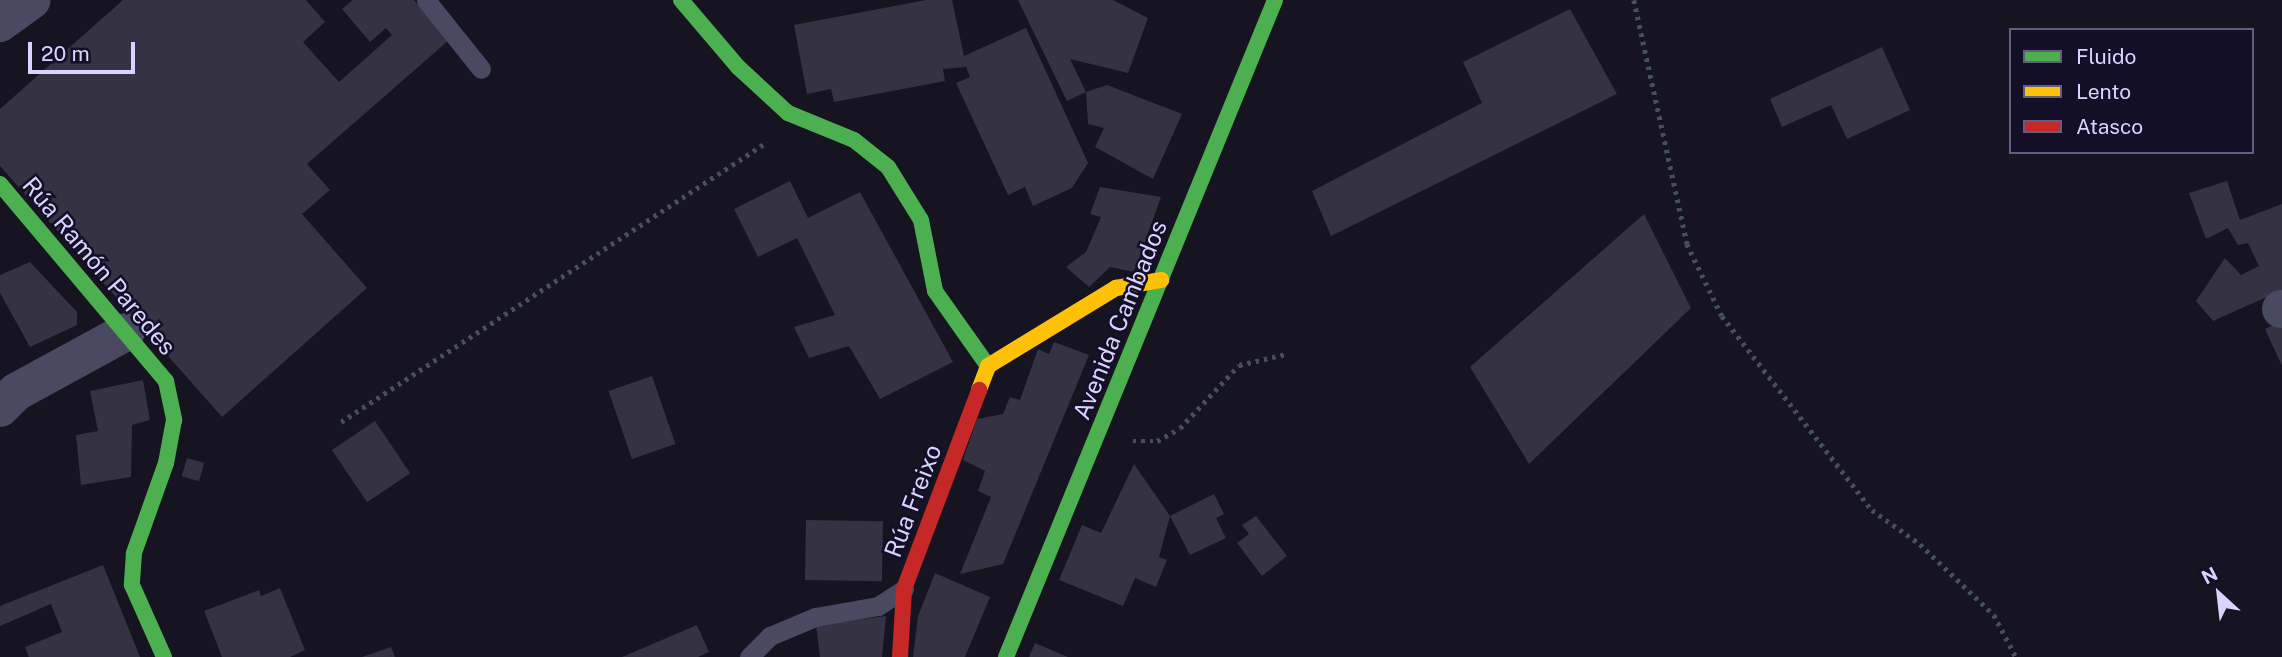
<!DOCTYPE html>
<meta charset="utf-8">
<style>
body{margin:0}
#map{position:relative;width:2282px;height:657px;overflow:hidden;background:#161421;font-family:"Public Sans",sans-serif}
div>[style]{position:absolute}
[style*='--x']{left:calc(var(--x)*1px);top:calc(var(--y)*1px);width:calc(var(--w)*1px);rotate:calc(var(--a)*1deg)}
.building>*{inset:0;background:#343243;transform-origin:0 0}
.path>*{height:4.5px;margin-top:-2.25px;transform-origin:0;background:repeating-linear-gradient(90deg,#44505f 0 3.5px,transparent 0 8.5px)}
.lane>*{height:19px;margin:-9.5px;padding:0 9.5px;transform-origin:9.5px;border-radius:9.5px;background:#4a4962}
.street>*{height:38px;margin:-19px;padding:0 19px;transform-origin:19px;border-radius:19px;background:#4a4962}
.fast>*{height:16px;margin:-8px;padding:0 8px;transform-origin:8px;border-radius:8px;background:#4caf50}
.slow>*{height:16px;margin:-8px;padding:0 8px;transform-origin:8px;border-radius:8px;background:#ffc107}
.jam>*{height:16px;margin:-8px;padding:0 8px;transform-origin:8px;border-radius:8px;background:#c62828}
span{translate:-50% -50%;white-space:nowrap;text-align:center;line-height:1.15;-webkit-text-stroke:5px #130f26;paint-order:stroke}
.street-label{font-size:24px;color:#d9d4ff}
.legend{position:absolute;left:2009px;top:28px;width:245px;height:126px;box-sizing:border-box;background:#130f26;border:2px solid #625e7d;margin:0;padding:9px 12px;list-style:none;font-size:21px;color:#d9d4ff}
.legend li{display:flex;align-items:center;gap:14px;height:35px}
.legend b{width:35px;border:2px solid #625e7d}
.north{position:absolute;left:2184px;top:559px;width:70px;height:70px;-webkit-text-stroke:5px #130f26;paint-order:stroke;rotate:333deg;font-size:19px;font-weight:700;line-height:28px;text-align:center;color:#d9d4ff}
.north::after{content:'';display:block;margin:auto;width:24px;height:32px;background:#d9d4ff;clip-path:polygon(50% 0,100% 100%,50% 72%,0 100%)}
.scale{position:absolute;left:28px;top:42px;width:107px;height:32px;box-sizing:border-box;border:4px solid #d9d4ff;border-top:0;padding-left:9px;font-size:21px;line-height:24px;white-space:nowrap;color:#d9d4ff;-webkit-text-stroke:5px #130f26;paint-order:stroke}
</style>
<div id="map">
<div class="building">
<i style="clip-path:polygon(123px 0,306px 0,325px 22px,303px 42px,339px 82px,392px 35px,386px 28px,370px 42px,342px 9px,353px 0,414px 0,449px 40px,307px 164px,330px 190px,302px 214px,367px 288px,222px 417px,0 166px,0 109px)"></i>
<i style="clip-path:polygon(926px 0,952px 0,964px 56px,1026px 28px,1088px 163px,1072px 188px,1033px 206px,1025px 187px,1008px 195px,956px 83px,970px 77px,966px 67px,943px 69px,945px 81px,834px 102px,831px 89px,807px 94px,794px 25px)"></i>
<i style="clip-path:polygon(1018px 0,1113px 0,1148px 18px,1128px 73px,1070px 59px,1086px 92px,1067px 101px)"></i>
<i style="clip-path:polygon(1570px 9px,1617px 94px,1331px 236px,1312px 191px,1482px 103px,1463px 62px)"></i>
<i style="clip-path:polygon(1882px 47px,1910px 110px,1847px 139px,1831px 105px,1782px 127px,1770px 99px)"></i>
<i style="clip-path:polygon(1107px 85px,1182px 114px,1153px 179px,1095px 147px,1104px 128px,1088px 124px,1086px 92px)"></i>
<i style="clip-path:polygon(790px 181px,808px 218px,860px 192px,953px 362px,880px 399px,849px 346px,809px 358px,794px 327px,835px 315px,797px 238px,758px 257px,734px 209px)"></i>
<i style="clip-path:polygon(2227px 181px,2240px 220px,2282px 204px,2282px 290px,2213px 321px,2196px 301px,2225px 258px,2241px 275px,2259px 266px,2248px 243px,2238px 245px,2228px 228px,2206px 239px,2189px 193px)"></i>
<i style="clip-path:polygon(1100px 187px,1161px 197px,1134px 272px,1110px 267px,1089px 287px,1066px 267px,1086px 252px,1101px 217px,1090px 214px)"></i>
<i style="clip-path:polygon(1644px 214px,1691px 308px,1529px 464px,1470px 367px)"></i>
<i style="clip-path:polygon(30px 262px,77px 312px,77px 325px,30px 347px,0 293px,0 275px)"></i>
<i style="clip-path:polygon(2282px 321px,2282px 366px,2265px 329px)"></i>
<i style="clip-path:polygon(1054px 342px,1089px 355px,1003px 564px,960px 574px,991px 497px,978px 491px,985px 471px,963px 460px,977px 419px,1003px 414px,1010px 397px,1020px 400px,1038px 349px,1049px 354px)"></i>
<i style="left:652px;top:376px;width:72px;height:46px;rotate:71deg"></i>
<i style="clip-path:polygon(143px 380px,150px 420px,132px 425px,131px 477px,81px 485px,76px 435px,98px 431px,90px 391px)"></i>
<i style="left:375px;top:421px;width:63px;height:52px;rotate:56deg"></i>
<i style="left:187px;top:458px;width:18px;height:19px;rotate:16deg"></i>
<i style="clip-path:polygon(1134px 464px,1170px 516px,1159px 557px,1167px 560px,1156px 587px,1135px 578px,1123px 606px,1059px 580px,1082px 525px,1101px 533px)"></i>
<i style="clip-path:polygon(1214px 494px,1224px 514px,1216px 518px,1226px 538px,1190px 555px,1170px 516px)"></i>
<i style="clip-path:polygon(1256px 516px,1287px 556px,1262px 576px,1237px 543px,1249px 534px,1242px 525px)"></i>
<i style="left:806px;top:520px;width:77px;height:60px;rotate:1deg"></i>
<i style="clip-path:polygon(103px 565px,140px 657px,29px 657px,25px 647px,62px 632px,51px 604px,0 626px,0 606px)"></i>
<i style="clip-path:polygon(935px 573px,990px 597px,965px 657px,913px 657px,918px 616px)"></i>
<i style="clip-path:polygon(280px 588px,305px 650px,290px 657px,222px 657px,204px 611px,259px 590px,261px 596px)"></i>
<i style="clip-path:polygon(886px 616px,882px 657px,820px 657px,816px 625px)"></i>
<i style="clip-path:polygon(697px 625px,709px 652px,698px 657px,622px 657px)"></i>
<i style="clip-path:polygon(1035px 643px,1068px 657px,1029px 657px)"></i>
<i style="clip-path:polygon(391px 647px,395px 657px,362px 657px)"></i>
</div>
<div class="path">
<i style="--x:1634;--y:0;--w:250;--a:77.7"></i>
<i style="--x:1687;--y:244;--w:80;--a:64.1"></i>
<i style="--x:1722;--y:316;--w:245;--a:52.3"></i>
<i style="--x:1872;--y:510;--w:59;--a:35.3"></i>
<i style="--x:1920;--y:544;--w:103;--a:43.8"></i>
<i style="--x:1994;--y:615;--w:47;--a:62.4"></i>
<i style="--x:341;--y:422;--w:510;--a:-33.32"></i>
<i style="--x:1133;--y:441;--w:24;--a:0"></i>
<i style="--x:1157;--y:441;--w:26;--a:-29"></i>
<i style="--x:1180;--y:428;--w:86;--a:-46.9"></i>
<i style="--x:1239;--y:365;--w:48;--a:-13.2"></i>
</div>
<div class="lane">
<i style="--x:426;--y:0;--w:88;--a:51.4"></i>
<i style="--x:749;--y:657;--w:30;--a:-45"></i>
<i style="--x:770;--y:636;--w:49;--a:-22.9"></i>
<i style="--x:815;--y:617;--w:64;--a:-9.9"></i>
<i style="--x:878;--y:606;--w:31;--a:-33"></i>
</div>
<div class="street">
<i style="--x:0;--y:23;--w:39;--a:-36"></i>
<i style="--x:2281;--y:309;--w:1;--a:0"></i>
<i style="--x:0;--y:408;--w:23;--a:-45"></i>
<i style="--x:16;--y:392;--w:125;--a:-28.6"></i>
</div>
<div class="fast">
<i style="--x:681;--y:0;--w:88;--a:49.6"></i>
<i style="--x:738;--y:67;--w:68;--a:42.6"></i>
<i style="--x:788;--y:113;--w:71;--a:22.2"></i>
<i style="--x:854;--y:140;--w:43;--a:38.5"></i>
<i style="--x:888;--y:167;--w:62;--a:58.1"></i>
<i style="--x:921;--y:220;--w:72;--a:78.8"></i>
<i style="--x:935;--y:291;--w:92;--a:54.8"></i>
<i style="--x:0;--y:184;--w:258;--a:49.9"></i>
<i style="--x:166;--y:381;--w:40;--a:78"></i>
<i style="--x:174;--y:420;--w:44;--a:100.5"></i>
<i style="--x:166;--y:463;--w:96;--a:109.6"></i>
<i style="--x:134;--y:553;--w:32;--a:94"></i>
<i style="--x:132;--y:585;--w:79;--a:66"></i>
<i style="--x:1006;--y:657;--w:710;--a:-67.73"></i>
</div>
<div class="slow">
<i style="--x:979;--y:390;--w:26;--a:-69"></i>
<i style="--x:988;--y:366;--w:150;--a:-31.4"></i>
<i style="--x:1116;--y:288;--w:46;--a:-10.1"></i>
</div>
<div class="jam">
<i style="--x:900;--y:657;--w:68;--a:-86.6"></i>
<i style="--x:904;--y:589;--w:213;--a:-69.3"></i>
</div>
<div class="street-label">
<span style="left:99px;top:266px;rotate:50deg">Rúa Ramón Paredes</span>
<span style="left:1120px;top:320px;rotate:-68deg">Avenida Cambados</span>
<span style="left:913px;top:501px;rotate:-69deg">Rúa Freixo</span>
</div>
<ul class="legend">
<li><b style="height:9px;background:#4caf50"></b>Fluido</li>
<li><b style="height:9px;background:#ffc107"></b>Lento</li>
<li><b style="height:9px;background:#c62828"></b>Atasco</li>
</ul>
<div class="north">N</div>
<div class="scale">20 m</div>
</div>
